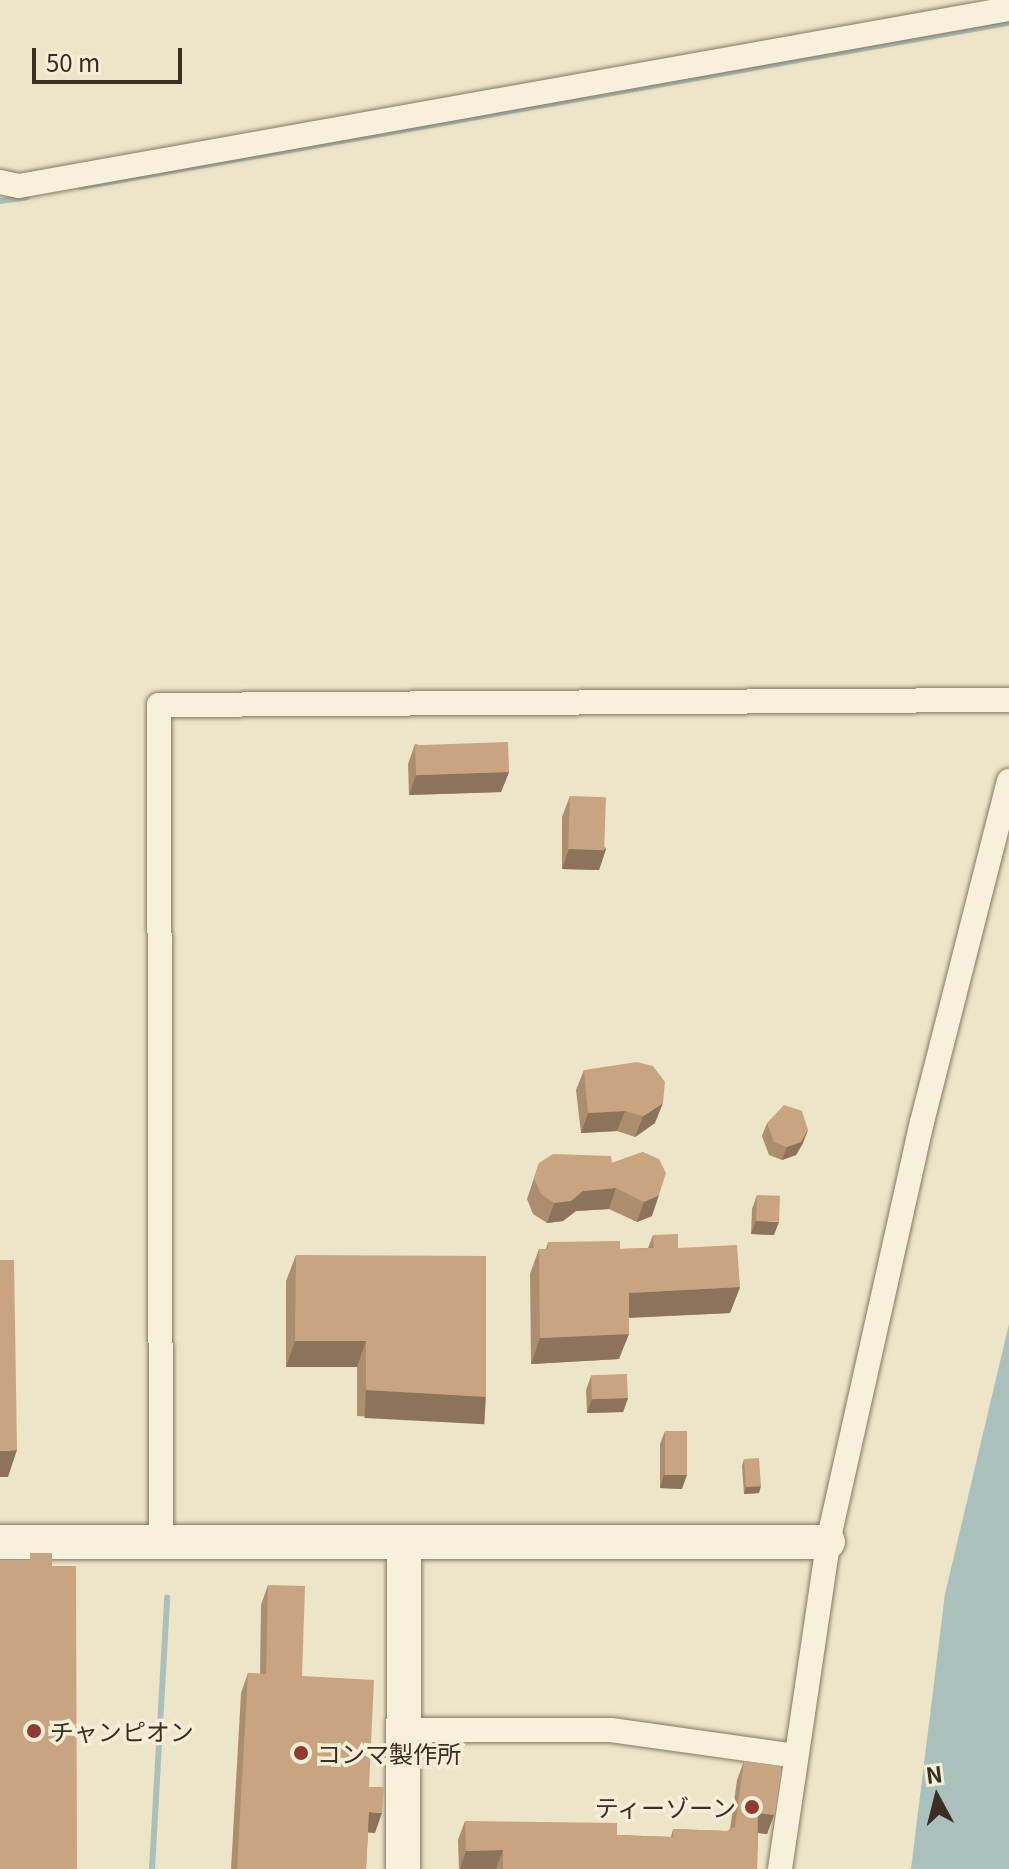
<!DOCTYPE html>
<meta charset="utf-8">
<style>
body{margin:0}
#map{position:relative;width:1009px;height:1869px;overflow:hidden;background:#ece5c8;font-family:Georgia,"Noto Sans JP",serif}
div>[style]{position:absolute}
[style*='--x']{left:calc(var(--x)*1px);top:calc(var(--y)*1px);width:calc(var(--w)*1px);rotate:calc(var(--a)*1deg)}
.water>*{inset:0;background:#a9c0bc}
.stream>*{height:6px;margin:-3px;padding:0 3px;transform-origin:3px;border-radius:3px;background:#a9c0bc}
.roads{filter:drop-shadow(0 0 2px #87785e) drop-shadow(0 0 2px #87785e)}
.street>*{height:24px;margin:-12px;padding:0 12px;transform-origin:12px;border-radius:12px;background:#f7f1db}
.secondary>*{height:34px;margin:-17px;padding:0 17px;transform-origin:17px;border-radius:17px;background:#f7f1db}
.wall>*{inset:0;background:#ac8e6e}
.shaded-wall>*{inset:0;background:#8c745a;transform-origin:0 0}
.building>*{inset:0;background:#c8a580;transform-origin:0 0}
.dots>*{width:22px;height:22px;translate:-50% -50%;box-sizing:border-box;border:4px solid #f4eed7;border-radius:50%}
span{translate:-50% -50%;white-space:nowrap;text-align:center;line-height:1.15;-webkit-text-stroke:7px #f4eed7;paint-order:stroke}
.poi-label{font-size:24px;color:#382e21}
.left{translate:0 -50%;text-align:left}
.right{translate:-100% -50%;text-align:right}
.north{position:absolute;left:897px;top:1757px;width:80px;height:80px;-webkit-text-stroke:6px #f4eed7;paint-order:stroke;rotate:353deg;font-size:22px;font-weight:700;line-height:32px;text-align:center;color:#382e21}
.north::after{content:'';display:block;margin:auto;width:28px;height:36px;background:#382e21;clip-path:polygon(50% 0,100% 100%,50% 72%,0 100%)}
.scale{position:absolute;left:32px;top:48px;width:150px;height:36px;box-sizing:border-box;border:4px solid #382e21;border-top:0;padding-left:10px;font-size:24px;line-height:28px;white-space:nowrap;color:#382e21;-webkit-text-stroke:6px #f4eed7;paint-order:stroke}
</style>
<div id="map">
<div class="water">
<i style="clip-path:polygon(1009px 1324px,1009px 1869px,911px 1869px,945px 1594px)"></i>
</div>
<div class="stream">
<i style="--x:81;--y:187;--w:941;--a:-10.03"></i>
<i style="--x:1008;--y:23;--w:7;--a:-90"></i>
<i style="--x:0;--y:201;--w:27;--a:-8"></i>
<i style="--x:152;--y:1869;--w:272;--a:-86.8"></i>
</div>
<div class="roads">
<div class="street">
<i style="--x:0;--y:182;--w:19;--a:12"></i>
<i style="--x:19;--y:186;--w:1006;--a:-10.14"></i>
<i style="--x:161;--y:1541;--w:836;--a:-90.14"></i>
<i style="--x:159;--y:705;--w:850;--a:-0.34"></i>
<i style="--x:404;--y:1730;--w:207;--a:0"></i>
<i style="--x:611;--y:1730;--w:186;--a:8"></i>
<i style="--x:780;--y:1869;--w:331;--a:-81.6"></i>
<i style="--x:828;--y:1542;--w:430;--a:-77.4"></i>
<i style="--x:922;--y:1122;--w:352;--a:-75.7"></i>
</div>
<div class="secondary">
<i style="--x:0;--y:1542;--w:828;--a:0"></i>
<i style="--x:403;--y:1869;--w:327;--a:-89.8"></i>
</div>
</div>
<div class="wall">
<i style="clip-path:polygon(415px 744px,509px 772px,501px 792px,409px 795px,408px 764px)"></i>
<i style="clip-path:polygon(570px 796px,606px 849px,599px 870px,562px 869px,562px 817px)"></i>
<i style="clip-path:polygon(584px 1070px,655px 1123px,635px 1137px,617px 1131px,581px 1133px,576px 1090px)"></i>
<i style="clip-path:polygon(767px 1123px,803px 1143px,796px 1155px,782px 1160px,769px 1155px,762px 1136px)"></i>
<i style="clip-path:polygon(643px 1152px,652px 1216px,637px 1222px,609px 1209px,576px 1211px,563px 1221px,547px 1223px,533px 1214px,527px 1199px,539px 1163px,612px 1163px)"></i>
<i style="clip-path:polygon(757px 1195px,774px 1235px,751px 1234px,752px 1209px)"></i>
<i style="clip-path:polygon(653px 1235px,678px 1248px,740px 1287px,730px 1313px,629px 1318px,619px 1359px,531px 1364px,530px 1274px,539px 1249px,546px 1249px,548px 1242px,620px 1249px,648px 1248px)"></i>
<i style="clip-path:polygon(296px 1255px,477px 1423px,357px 1416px,357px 1367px,286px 1367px,286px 1281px)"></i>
<i style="clip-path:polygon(591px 1376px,628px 1398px,623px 1412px,587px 1413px,586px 1390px)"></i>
<i style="clip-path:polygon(665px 1431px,682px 1489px,660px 1488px,660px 1444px)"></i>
<i style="clip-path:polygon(744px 1459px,759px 1493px,744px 1494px,742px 1466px)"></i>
<i style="clip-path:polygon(268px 1585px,302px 1676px,369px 1787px,375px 1833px,368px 1832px,366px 1869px,231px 1869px,241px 1693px,248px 1673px,260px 1674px,261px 1605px)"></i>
<i style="clip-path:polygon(744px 1761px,774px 1815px,767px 1834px,758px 1833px,757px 1869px,459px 1869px,458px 1840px,465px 1821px,617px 1835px,671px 1837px,673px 1829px,727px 1831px,730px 1829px,737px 1780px)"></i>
</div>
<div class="shaded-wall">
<i style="clip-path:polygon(509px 772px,501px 792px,409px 795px,416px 775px)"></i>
<i style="clip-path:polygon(569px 849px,606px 849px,599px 870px,562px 869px)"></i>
<i style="clip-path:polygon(663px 1103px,655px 1123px,635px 1137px,643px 1116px)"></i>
<i style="clip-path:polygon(625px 1111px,617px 1131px,581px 1133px,588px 1113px)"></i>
<i style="clip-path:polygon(808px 1130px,803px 1143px,796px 1155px,782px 1160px,787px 1147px)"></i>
<i style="clip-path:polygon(616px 1188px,609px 1209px,576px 1211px,563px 1221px,547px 1223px,554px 1203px,583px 1191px)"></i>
<i style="clip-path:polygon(659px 1195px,652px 1216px,637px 1222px,644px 1202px)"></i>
<i style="clip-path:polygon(756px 1221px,779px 1222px,774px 1235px,751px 1234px)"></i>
<i style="clip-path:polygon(740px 1287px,730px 1313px,620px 1318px,629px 1293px)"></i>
<i style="clip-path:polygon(629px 1334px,619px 1359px,531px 1364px,540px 1338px)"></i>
<i style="clip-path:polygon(295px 1341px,366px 1341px,357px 1367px,286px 1367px)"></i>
<i style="left:366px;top:1390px;width:120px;height:28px;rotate:3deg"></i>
<i style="clip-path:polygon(628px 1398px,623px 1412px,587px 1413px,592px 1399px)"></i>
<i style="clip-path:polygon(17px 1450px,8px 1477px,0 1477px,0 1451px)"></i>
<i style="clip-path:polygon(664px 1475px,687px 1475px,682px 1489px,660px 1488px)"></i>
<i style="clip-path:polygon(761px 1486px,759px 1493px,744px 1494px,746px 1487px)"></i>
<i style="clip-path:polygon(369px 1812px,382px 1813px,375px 1833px,362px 1832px)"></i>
<i style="clip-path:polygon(758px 1813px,774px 1815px,767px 1834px,751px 1832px)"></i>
<i style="clip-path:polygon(503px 1850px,496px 1869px,460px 1869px,466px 1851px)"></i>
</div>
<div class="building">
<i style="left:508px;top:742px;width:30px;height:93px;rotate:88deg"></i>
<i style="left:570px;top:796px;width:36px;height:53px;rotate:2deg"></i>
<i style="clip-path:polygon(637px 1062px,653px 1066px,665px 1082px,663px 1103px,643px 1116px,625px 1111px,588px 1113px,584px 1070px)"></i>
<i style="clip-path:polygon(784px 1105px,802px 1111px,808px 1130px,801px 1142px,787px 1147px,774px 1142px,767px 1123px)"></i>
<i style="clip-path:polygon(643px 1152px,659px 1159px,666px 1173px,659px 1195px,644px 1202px,616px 1188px,583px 1191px,571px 1201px,554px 1203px,541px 1194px,534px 1179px,539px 1163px,553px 1154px,611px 1156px,612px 1163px)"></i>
<i style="left:757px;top:1195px;width:23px;height:26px;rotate:2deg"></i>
<i style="clip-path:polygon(678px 1234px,678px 1248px,737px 1245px,740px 1287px,629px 1293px,629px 1334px,540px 1338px,539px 1249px,548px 1249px,548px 1242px,620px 1241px,620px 1249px,654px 1248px,653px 1235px)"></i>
<i style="clip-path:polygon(296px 1255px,486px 1256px,486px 1397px,366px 1390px,366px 1341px,295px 1341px)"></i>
<i style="clip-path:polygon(0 1260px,14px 1260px,17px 1450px,0 1451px)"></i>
<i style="left:627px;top:1374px;width:24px;height:36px;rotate:88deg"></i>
<i style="left:665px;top:1431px;width:22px;height:44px"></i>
<i style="left:759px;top:1458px;width:28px;height:15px;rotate:86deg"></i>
<i style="clip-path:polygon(30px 1553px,52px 1553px,52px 1566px,76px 1566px,77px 1869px,0 1869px,0 1560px,30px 1560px)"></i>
<i style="clip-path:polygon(268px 1585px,305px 1586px,302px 1676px,374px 1680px,369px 1787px,384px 1787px,382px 1813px,369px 1812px,366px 1869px,237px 1869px,248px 1673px,266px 1674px)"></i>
<i style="clip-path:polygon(744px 1761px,781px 1766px,774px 1815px,758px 1813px,757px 1869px,503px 1869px,503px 1850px,466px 1851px,465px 1821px,617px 1823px,617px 1835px,673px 1837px,673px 1829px,727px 1831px,735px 1827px)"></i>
</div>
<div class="dots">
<i style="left:34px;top:1731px;background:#923a31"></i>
<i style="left:301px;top:1753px;background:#923a31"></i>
<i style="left:752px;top:1807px;background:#923a31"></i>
</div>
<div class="poi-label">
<span class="left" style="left:50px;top:1731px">チャンピオン</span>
<span class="left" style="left:317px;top:1753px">コンマ製作所</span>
<span class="right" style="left:736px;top:1807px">ティーゾーン</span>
</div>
<div class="north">N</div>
<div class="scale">50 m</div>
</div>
